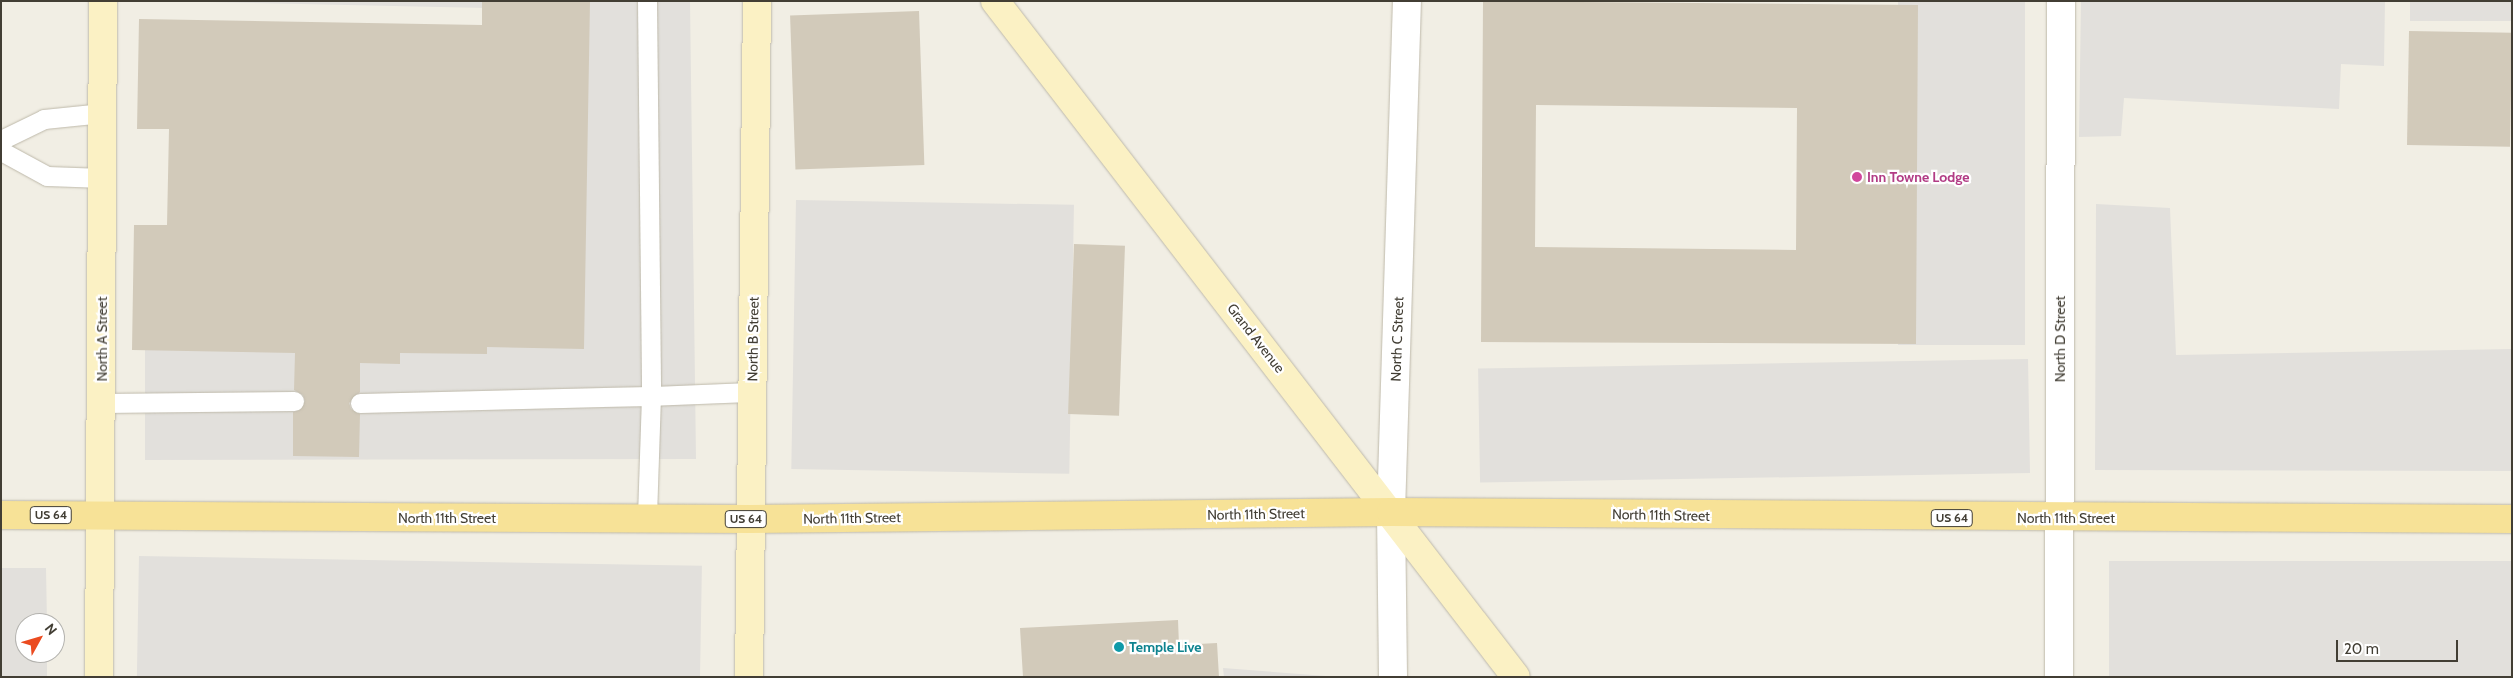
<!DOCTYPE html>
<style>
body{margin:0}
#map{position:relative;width:2513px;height:678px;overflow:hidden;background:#f1eee4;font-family:Cabin,sans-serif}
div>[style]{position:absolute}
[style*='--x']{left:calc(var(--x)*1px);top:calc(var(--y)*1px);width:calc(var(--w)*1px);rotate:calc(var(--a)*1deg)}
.parking>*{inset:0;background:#e2e0dc;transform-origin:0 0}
.building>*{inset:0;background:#d2caba;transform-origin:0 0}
.roads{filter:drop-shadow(0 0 1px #beb9aa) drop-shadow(0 0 1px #beb9aa)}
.lane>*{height:19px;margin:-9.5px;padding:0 9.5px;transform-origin:9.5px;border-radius:9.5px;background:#fff}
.street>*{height:28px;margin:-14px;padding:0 14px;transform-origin:14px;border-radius:14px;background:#fff}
.secondary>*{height:28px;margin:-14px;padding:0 14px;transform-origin:14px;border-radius:14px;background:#fbf1c4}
.primary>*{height:28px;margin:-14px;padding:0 14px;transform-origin:14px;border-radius:14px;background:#f7e297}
.dots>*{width:14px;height:14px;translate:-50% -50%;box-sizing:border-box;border:2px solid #fff;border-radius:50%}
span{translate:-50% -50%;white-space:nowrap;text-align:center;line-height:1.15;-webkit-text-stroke:4.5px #fff;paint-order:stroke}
.shield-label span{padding:1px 4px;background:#fff;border:1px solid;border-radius:4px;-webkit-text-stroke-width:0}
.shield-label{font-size:12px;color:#423e34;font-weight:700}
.hotel-label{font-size:14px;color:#b23c85;font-weight:700}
.left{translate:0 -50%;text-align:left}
.street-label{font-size:14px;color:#423e34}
.culture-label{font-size:14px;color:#0d838f;font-weight:700}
.frame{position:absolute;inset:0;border:2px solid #423e34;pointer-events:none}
.north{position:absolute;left:15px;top:613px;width:50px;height:50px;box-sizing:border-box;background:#fff;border:1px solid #b3b2ae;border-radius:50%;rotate:51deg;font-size:14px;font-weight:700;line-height:20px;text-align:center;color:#423e34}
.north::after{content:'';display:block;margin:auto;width:18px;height:22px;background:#eb4b20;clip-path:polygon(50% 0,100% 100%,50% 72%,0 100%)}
.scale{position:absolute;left:2336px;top:640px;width:122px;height:22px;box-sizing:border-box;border:2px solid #423e34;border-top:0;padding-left:6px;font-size:15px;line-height:18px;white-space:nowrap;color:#423e34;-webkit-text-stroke:4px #fff;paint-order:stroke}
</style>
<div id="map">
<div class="parking">
<i style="clip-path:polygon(157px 1px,690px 1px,696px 459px,145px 460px,145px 346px,582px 10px)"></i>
<i style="left:1898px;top:1px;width:127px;height:344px"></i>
<i style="clip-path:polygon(2081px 1px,2385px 1px,2384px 66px,2341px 64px,2339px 109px,2124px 98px,2121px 136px,2079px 137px)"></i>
<i style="left:2410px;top:1px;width:102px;height:20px"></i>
<i style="left:796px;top:200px;width:278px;height:269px;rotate:1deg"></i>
<i style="clip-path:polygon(2096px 204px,2170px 208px,2176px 355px,2512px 349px,2512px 471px,2095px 470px)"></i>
<i style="left:2028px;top:359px;width:114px;height:550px;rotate:89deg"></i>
<i style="left:139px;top:556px;width:563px;height:121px;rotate:1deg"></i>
<i style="left:2109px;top:561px;width:403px;height:116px"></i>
<i style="clip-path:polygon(1px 568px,46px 568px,47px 623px,25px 623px,25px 653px,47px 653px,47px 677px,1px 677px)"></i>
<i style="clip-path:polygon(1223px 668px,1339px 677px,1224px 677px)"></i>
</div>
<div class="building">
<i style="clip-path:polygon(482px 1px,590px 1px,584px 349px,487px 347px,487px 354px,400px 353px,400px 364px,360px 363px,360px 392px,349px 403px,351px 409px,360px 414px,359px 457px,293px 456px,293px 412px,300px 410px,305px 401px,303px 395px,294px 390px,295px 353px,132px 350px,134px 225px,167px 225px,169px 129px,137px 129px,139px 19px,482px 25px)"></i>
<i style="clip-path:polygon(evenodd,1483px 1px,1918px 5px,1916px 344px,1481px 342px,1483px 1px,1536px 105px,1797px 108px,1796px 250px,1535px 247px,1536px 105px)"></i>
<i style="left:919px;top:11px;width:154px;height:129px;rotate:88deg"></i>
<i style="left:2409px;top:31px;width:103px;height:114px;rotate:1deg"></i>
<i style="left:1074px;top:244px;width:51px;height:170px;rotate:2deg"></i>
<i style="clip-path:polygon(1178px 620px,1179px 645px,1217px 643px,1219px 677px,1023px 677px,1020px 628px)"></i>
</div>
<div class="roads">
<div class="lane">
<i style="--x:647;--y:1;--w:395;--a:89.4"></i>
<i style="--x:651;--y:396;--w:101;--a:-2.3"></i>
<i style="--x:1;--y:140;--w:48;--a:-26"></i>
<i style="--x:44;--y:119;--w:59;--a:-5.8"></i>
<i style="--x:1;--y:151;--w:52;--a:28.5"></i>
<i style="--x:47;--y:176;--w:56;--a:2"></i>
<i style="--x:102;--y:403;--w:192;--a:-0.6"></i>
<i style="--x:360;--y:403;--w:291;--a:-1.4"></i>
<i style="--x:651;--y:396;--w:123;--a:91.9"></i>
</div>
<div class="street">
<i style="--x:1393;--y:677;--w:165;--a:-90.7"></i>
<i style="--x:1391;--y:512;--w:511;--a:-88.21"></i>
<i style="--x:2059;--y:677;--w:676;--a:-89.83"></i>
</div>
<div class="secondary">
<i style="--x:995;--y:1;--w:853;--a:52.38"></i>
<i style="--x:99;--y:677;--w:676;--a:-89.66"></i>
<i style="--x:749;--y:677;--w:676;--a:-89.32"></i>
</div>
<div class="primary">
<i style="--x:1;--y:515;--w:749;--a:0.31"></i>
<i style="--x:750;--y:519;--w:641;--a:-0.63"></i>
<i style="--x:1391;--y:512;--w:1121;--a:0.36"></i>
</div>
</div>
<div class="dots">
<i style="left:1857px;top:177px;background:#d1479c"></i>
<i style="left:1119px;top:647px;background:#0f9aa8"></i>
</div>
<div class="shield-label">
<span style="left:51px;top:515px">US 64</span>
<span style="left:1952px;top:518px">US 64</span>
<span style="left:746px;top:519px">US 64</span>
</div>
<div class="hotel-label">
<span class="left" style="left:1867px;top:177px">Inn Towne Lodge</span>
</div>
<div class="street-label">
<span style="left:1256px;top:338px;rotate:52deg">Grand Avenue</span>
<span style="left:102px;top:339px;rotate:-90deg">North A Street</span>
<span style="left:753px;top:339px;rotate:-89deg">North B Street</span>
<span style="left:1397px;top:339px;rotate:-88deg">North C Street</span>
<span style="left:2060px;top:339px;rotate:-90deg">North D Street</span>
<span style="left:1256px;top:514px;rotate:-1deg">North 11th Street</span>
<span style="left:1661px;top:515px;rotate:1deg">North 11th Street</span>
<span style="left:447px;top:518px">North 11th Street</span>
<span style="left:852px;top:518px;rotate:-1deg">North 11th Street</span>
<span style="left:2066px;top:518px">North 11th Street</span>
</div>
<div class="culture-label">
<span class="left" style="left:1129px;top:647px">Temple Live</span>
</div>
<div class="frame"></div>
<div class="north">N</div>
<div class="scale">20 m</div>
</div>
